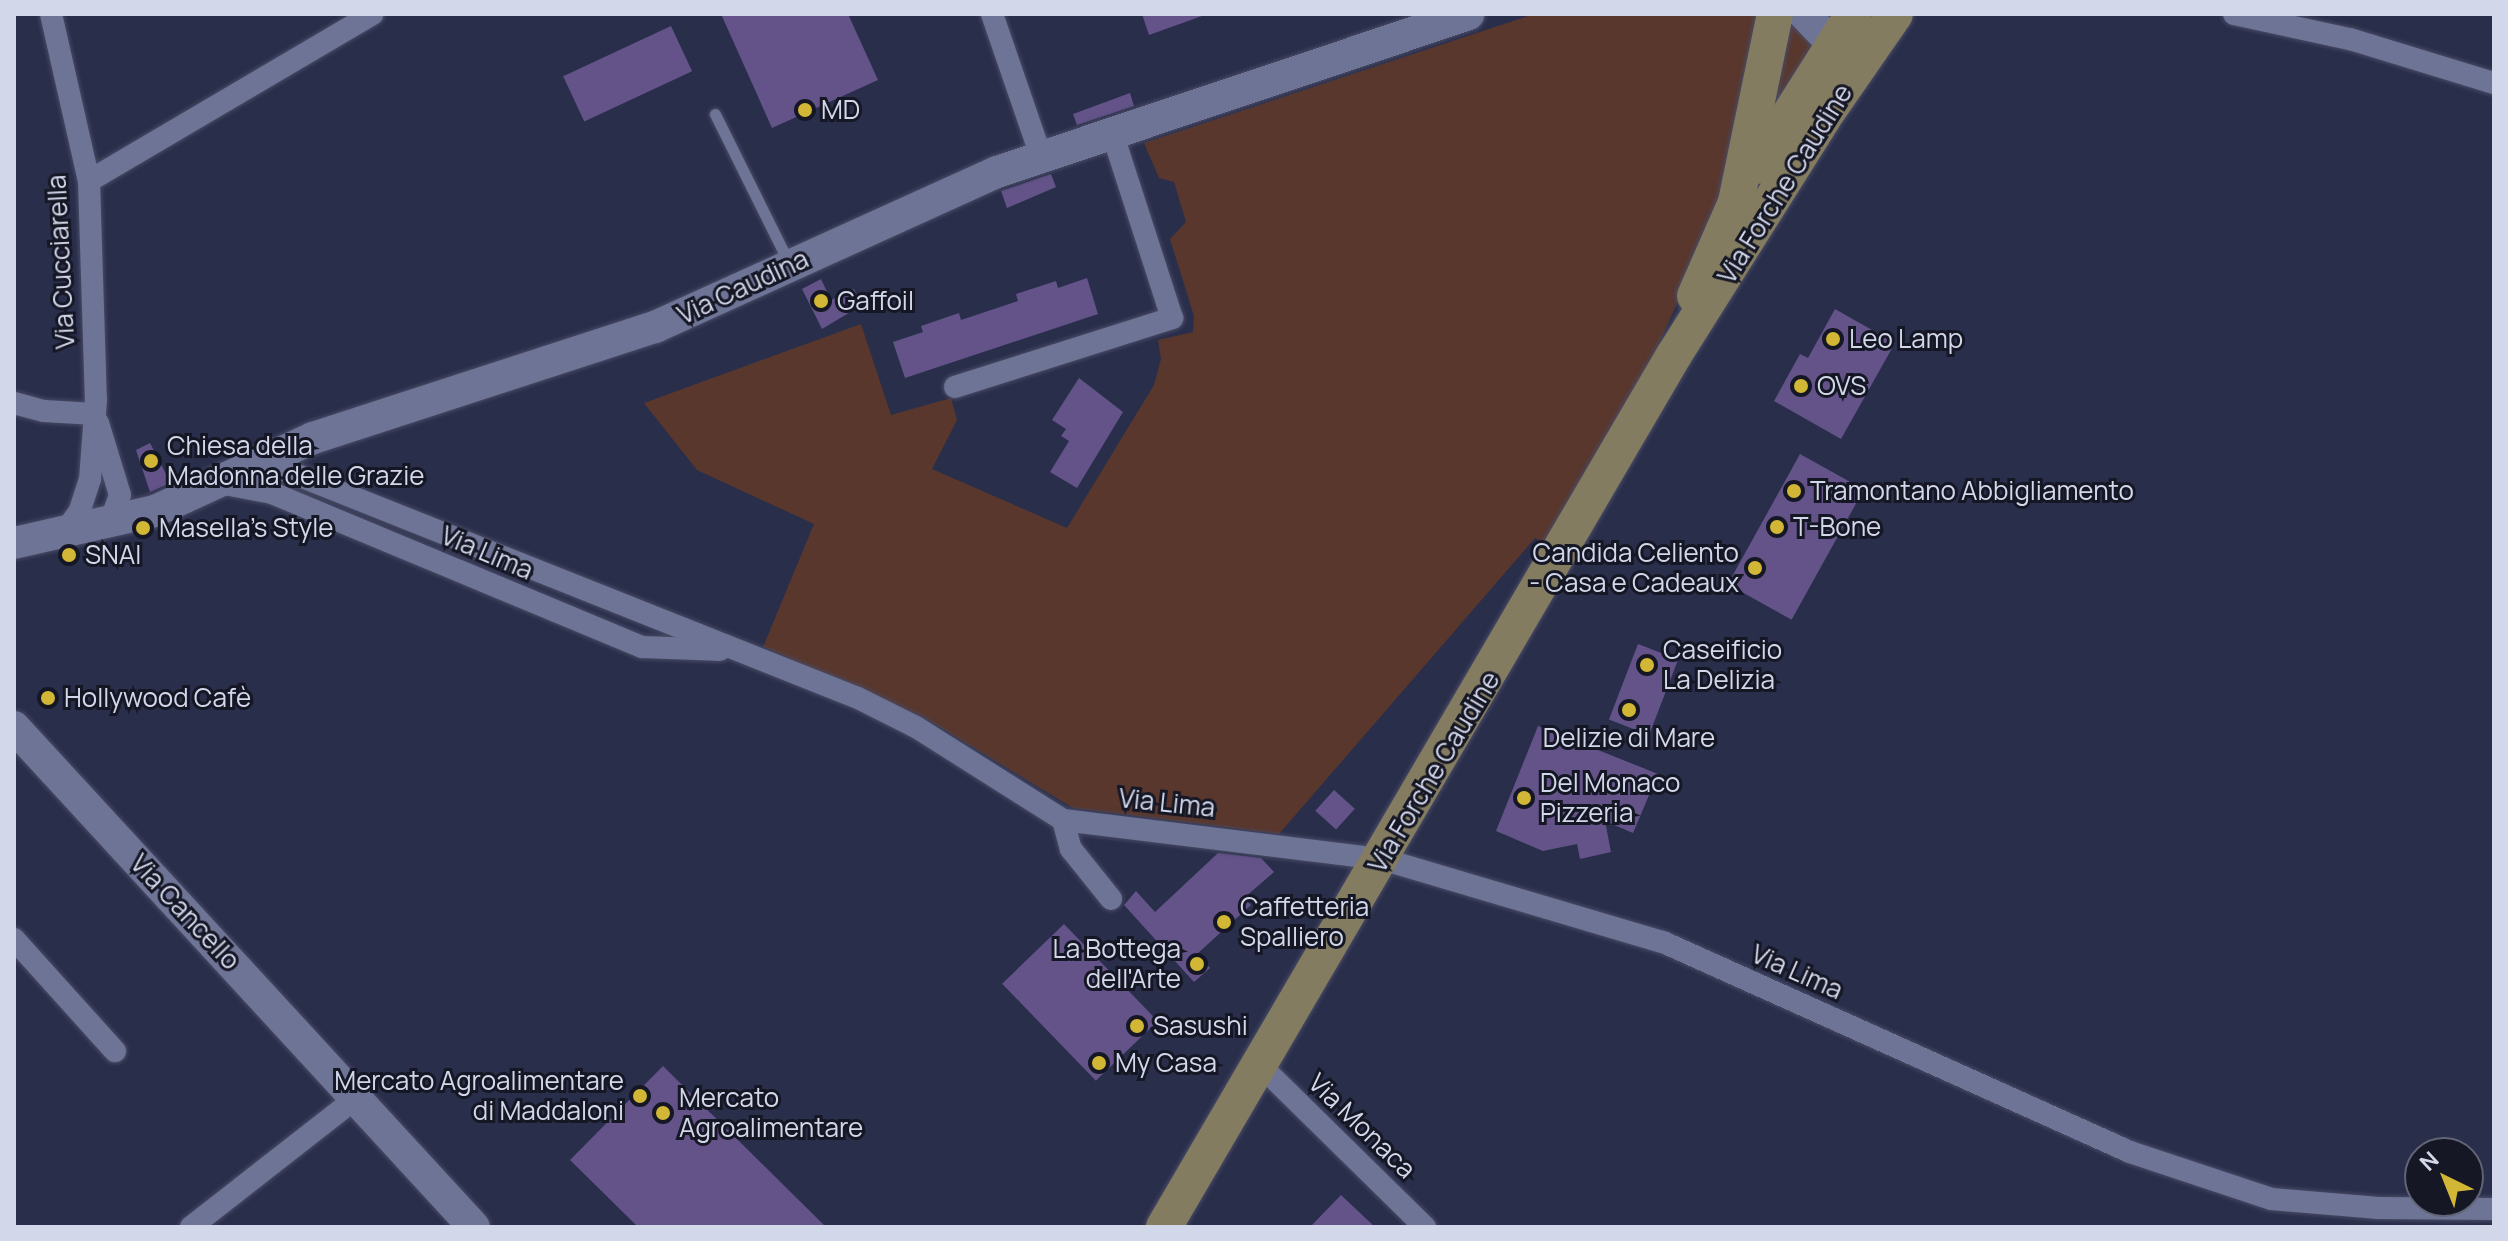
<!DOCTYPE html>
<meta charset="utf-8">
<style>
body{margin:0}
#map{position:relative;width:2508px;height:1241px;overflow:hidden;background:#292e4b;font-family:Manrope,sans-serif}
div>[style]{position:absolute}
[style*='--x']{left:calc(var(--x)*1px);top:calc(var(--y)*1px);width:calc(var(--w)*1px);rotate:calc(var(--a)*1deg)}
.green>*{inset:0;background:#59372d}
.building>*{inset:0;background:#635389;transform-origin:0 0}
.roads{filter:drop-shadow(0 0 2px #494b65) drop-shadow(0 0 2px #494b65)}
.lane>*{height:11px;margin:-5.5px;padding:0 5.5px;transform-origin:5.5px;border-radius:5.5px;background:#6e7496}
.street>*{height:22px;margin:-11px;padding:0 11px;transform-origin:11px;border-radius:11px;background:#6e7496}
.secondary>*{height:32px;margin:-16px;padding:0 16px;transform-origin:16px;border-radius:16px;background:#6e7496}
.primary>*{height:36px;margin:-18px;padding:0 18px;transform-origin:18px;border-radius:18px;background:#847c60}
.dots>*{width:22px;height:22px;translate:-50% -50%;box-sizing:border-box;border:4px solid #151725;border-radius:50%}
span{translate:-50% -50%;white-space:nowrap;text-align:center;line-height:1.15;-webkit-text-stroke:6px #151725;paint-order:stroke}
.poi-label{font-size:26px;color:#d3d7ea}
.left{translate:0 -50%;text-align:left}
.right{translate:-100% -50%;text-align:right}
.street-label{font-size:26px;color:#d3d7ea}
.frame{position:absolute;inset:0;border:16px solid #d3d7ea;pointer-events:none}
.north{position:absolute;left:2404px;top:1137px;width:80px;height:80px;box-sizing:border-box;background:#151725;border:2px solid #616474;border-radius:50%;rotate:317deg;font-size:22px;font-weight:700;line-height:32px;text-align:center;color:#d3d7ea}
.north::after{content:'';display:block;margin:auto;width:28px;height:36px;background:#d2b736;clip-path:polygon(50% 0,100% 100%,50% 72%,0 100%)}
</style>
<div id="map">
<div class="green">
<i style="clip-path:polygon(1534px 14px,1759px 14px,1748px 105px,1708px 233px,1656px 351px,1548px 545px,1535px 538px,1279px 834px,1073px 808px,923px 717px,763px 647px,814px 524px,697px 470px,644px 403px,861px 324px,891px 415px,951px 398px,957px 420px,932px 469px,1067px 528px,1154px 385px,1161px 359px,1158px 340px,1193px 332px,1194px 316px,1170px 239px,1186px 222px,1174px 182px,1159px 178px,1144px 143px)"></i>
<i style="clip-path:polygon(1785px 16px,1815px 46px,1772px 107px)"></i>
</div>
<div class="building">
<i style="clip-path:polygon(721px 14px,848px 14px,878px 80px,772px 128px)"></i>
<i style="clip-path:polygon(1142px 14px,1201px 14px,1202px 16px,1149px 35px)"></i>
<i style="left:671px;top:26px;width:50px;height:119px;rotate:65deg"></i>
<i style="clip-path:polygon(1130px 93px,1134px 106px,1077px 125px,1073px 114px)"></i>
<i style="clip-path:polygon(1051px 174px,1056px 187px,1007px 208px,1001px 191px)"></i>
<i style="clip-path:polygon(1087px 278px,1098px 314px,905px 378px,893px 342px,923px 332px,921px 326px,959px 313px,961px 320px,1018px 301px,1016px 294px,1056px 281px,1058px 288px)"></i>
<i style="clip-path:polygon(821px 279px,831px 300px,854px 289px,862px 305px,822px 329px,802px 289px)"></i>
<i style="clip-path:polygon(1835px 309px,1895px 343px,1841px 439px,1774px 401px,1800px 354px,1808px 358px)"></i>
<i style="clip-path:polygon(1079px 378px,1123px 412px,1077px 488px,1050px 472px,1069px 441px,1061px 436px,1066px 429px,1052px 420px)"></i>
<i style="clip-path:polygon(150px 443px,166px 474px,171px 472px,175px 481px,150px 492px,136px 450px)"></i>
<i style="left:1800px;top:454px;width:73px;height:149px;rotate:29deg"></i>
<i style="left:1638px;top:644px;width:43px;height:81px;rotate:21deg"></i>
<i style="clip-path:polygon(1538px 726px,1658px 774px,1633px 833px,1605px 821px,1611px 852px,1580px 859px,1577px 844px,1543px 851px,1496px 831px)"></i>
<i style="left:1334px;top:790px;width:28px;height:28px;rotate:42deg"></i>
<i style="clip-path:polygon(1218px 853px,1261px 858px,1274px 872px,1244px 898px,1251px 905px,1197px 954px,1210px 968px,1194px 982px,1124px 905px,1136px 891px,1155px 912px)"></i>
<i style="left:1064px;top:924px;width:135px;height:86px;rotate:46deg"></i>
<i style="clip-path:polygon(663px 1066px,826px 1227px,638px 1227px,570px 1160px)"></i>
<i style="clip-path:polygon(1341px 1195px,1375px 1227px,1310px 1227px)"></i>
</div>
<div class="roads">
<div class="lane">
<i style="--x:715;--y:114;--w:169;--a:63.6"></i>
</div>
<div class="street">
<i style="--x:51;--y:14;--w:171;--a:77.2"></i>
<i style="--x:89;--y:181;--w:219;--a:88.2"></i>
<i style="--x:96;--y:400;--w:79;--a:94.3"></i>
<i style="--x:90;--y:479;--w:35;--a:108"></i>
<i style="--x:79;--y:512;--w:26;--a:126"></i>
<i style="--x:992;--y:14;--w:150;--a:71"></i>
<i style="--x:2234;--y:14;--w:119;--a:12.2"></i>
<i style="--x:2350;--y:39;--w:151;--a:17"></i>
<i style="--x:89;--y:181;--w:329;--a:-30.5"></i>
<i style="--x:955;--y:387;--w:228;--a:-17.6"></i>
<i style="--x:1172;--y:318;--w:192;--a:-107.9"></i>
<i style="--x:14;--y:403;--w:31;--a:15"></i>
<i style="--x:44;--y:411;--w:51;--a:3.4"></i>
<i style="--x:98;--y:423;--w:75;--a:73"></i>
<i style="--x:120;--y:495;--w:30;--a:110"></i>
<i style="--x:110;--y:523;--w:8;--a:-157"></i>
<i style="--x:262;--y:461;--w:641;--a:21.69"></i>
<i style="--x:858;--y:698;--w:65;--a:26.6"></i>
<i style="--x:916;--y:727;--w:174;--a:32.3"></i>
<i style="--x:1063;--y:820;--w:321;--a:7"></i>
<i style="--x:1382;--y:859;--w:293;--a:16.5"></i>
<i style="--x:1663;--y:942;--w:512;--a:24.21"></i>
<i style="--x:2130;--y:1152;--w:149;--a:18.4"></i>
<i style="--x:2271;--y:1199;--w:108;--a:4.8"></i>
<i style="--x:2379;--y:1208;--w:115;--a:0.5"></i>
<i style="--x:219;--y:483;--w:54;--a:10.7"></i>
<i style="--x:272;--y:493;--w:401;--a:22.6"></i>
<i style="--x:642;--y:647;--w:78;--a:2.2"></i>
<i style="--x:1063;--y:820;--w:30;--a:75"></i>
<i style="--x:1071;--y:849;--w:64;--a:51.3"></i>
<i style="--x:14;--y:939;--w:151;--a:48"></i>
<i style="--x:1259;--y:1064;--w:233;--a:44.5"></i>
<i style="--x:191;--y:1227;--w:209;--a:-38"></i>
</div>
<div class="secondary">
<i style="--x:1804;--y:14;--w:40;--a:46"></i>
<i style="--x:1832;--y:43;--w:24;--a:19"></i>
<i style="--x:14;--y:543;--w:145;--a:-12.8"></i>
<i style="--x:155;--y:511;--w:174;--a:-24.8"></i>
<i style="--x:313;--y:438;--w:360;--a:-18"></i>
<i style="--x:655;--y:327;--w:375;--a:-24.4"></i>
<i style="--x:997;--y:172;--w:497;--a:-18.5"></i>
<i style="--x:14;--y:727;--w:679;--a:47.39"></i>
</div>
<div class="primary">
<i style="--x:1757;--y:166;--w:180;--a:-57.7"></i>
<i style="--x:1695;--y:296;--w:103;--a:-66.4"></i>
<i style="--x:1736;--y:202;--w:192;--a:-78.3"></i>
<i style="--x:1164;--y:1227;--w:1010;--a:-59.68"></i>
<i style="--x:1674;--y:355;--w:280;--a:-57.8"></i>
<i style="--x:1823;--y:118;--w:126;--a:-55.3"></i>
</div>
</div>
<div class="dots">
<i style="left:805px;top:110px;background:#d2b736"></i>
<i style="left:821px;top:301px;background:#d2b736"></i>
<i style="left:1833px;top:339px;background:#d2b736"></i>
<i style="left:1801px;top:386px;background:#d2b736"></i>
<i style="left:151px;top:461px;background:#d2b736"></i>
<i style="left:1794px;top:491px;background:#d2b736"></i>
<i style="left:1777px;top:527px;background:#d2b736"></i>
<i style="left:143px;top:528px;background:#d2b736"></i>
<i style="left:69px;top:555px;background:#d2b736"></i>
<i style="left:1755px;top:568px;background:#d2b736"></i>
<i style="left:1647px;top:665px;background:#d2b736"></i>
<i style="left:48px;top:698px;background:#d2b736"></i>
<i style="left:1629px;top:710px;background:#d2b736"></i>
<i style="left:1524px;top:798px;background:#d2b736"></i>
<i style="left:1224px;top:922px;background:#d2b736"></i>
<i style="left:1197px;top:964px;background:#d2b736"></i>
<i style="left:1137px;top:1026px;background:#d2b736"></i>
<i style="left:1099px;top:1063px;background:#d2b736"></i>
<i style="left:640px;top:1096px;background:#d2b736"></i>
<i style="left:663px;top:1113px;background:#d2b736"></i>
</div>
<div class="poi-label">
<span class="left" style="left:821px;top:110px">MD</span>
<span class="left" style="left:837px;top:301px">Gaffoil</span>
<span class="left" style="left:1849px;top:339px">Leo Lamp</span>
<span class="left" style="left:1817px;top:386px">OVS</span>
<span class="left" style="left:167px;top:461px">Chiesa della<br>Madonna delle Grazie</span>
<span class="left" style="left:1810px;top:491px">Tramontano Abbigliamento</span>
<span class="left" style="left:1793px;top:527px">T-Bone</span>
<span class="left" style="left:159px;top:528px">Masella's Style</span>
<span class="right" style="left:1739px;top:568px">Candida Celiento<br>- Casa e Cadeaux</span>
<span class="left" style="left:85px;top:555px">SNAI</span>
<span class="left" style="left:1663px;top:665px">Caseificio<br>La Delizia</span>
<span class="left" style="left:64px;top:698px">Hollywood Cafè</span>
<span style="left:1629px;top:738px">Delizie di Mare</span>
<span class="left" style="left:1540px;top:798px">Del Monaco<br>Pizzeria</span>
<span class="left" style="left:1240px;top:922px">Caffetteria<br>Spalliero</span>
<span class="right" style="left:1181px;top:964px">La Bottega<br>dell'Arte</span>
<span class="left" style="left:1153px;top:1026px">Sasushi</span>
<span class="left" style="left:1115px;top:1063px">My Casa</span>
<span class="right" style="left:624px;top:1096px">Mercato Agroalimentare<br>di Maddaloni</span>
<span class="left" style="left:679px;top:1113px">Mercato<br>Agroalimentare</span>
</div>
<div class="street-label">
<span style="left:1785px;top:184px;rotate:-58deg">Via Forche Caudine</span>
<span style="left:61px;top:262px;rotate:-93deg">Via Cucciarella</span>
<span style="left:743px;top:287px;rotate:-25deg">Via Caudina</span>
<span style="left:487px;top:553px;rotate:23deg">Via Lima</span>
<span style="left:1434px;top:772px;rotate:-59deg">Via Forche Caudine</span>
<span style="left:1167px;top:803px;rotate:6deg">Via Lima</span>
<span style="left:185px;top:912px;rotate:47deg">Via Cancello</span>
<span style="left:1797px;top:972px;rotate:24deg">Via Lima</span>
<span style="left:1362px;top:1126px;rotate:44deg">Via Monaca</span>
</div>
<div class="frame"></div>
<div class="north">N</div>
</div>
